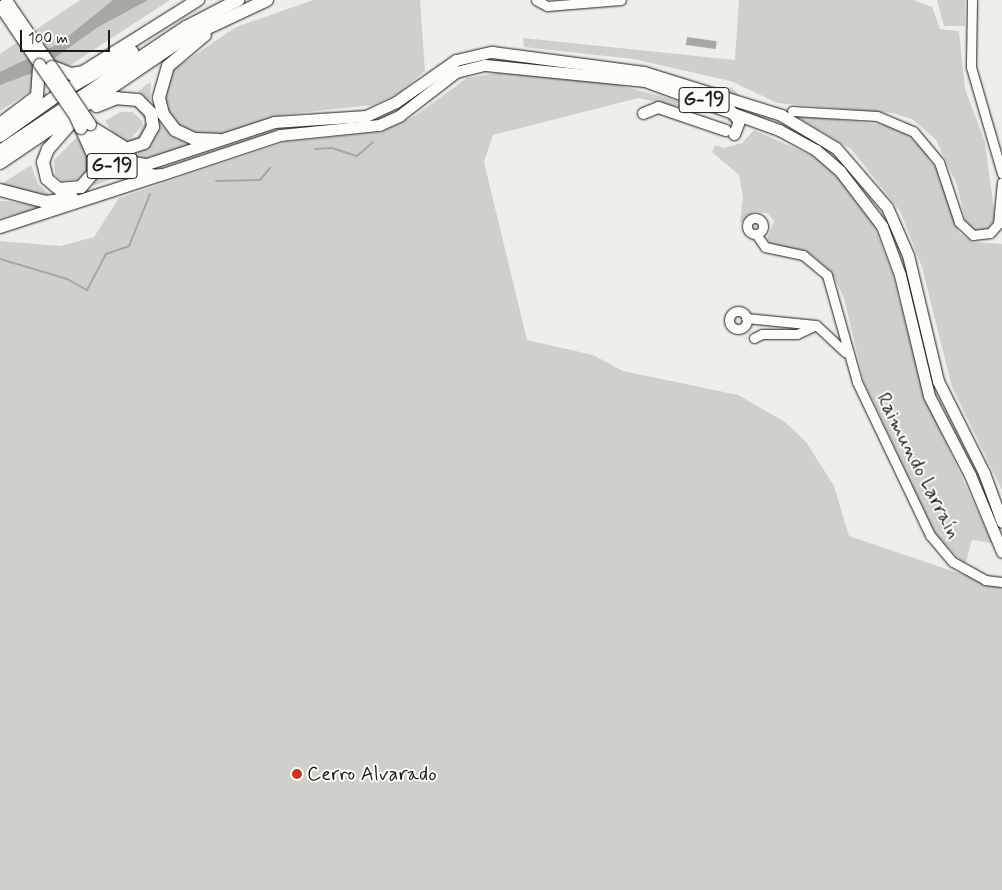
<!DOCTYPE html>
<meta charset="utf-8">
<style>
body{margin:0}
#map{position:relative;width:1002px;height:890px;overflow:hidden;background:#f0eeea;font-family:Mynerve,sans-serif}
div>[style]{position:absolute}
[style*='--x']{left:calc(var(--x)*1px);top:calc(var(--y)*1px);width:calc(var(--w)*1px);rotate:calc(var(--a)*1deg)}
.green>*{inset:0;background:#d0cfcc}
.water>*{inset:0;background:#a8a7a3;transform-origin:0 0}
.stream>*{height:2px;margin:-1px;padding:0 1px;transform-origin:1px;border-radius:1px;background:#a8a7a3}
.major-tunnel>*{height:11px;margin-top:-5.5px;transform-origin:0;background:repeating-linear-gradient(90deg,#d0cecb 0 11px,transparent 0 16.5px)}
.roads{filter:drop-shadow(0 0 1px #1c1c1c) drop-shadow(0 0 1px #1c1c1c)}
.minor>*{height:9px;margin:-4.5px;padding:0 4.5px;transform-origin:4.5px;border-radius:4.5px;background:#fdfcf7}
.minor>.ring{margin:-4.5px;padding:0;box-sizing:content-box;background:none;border:9px solid #fdfcf7;border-radius:50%}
.major>*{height:11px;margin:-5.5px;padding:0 5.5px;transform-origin:5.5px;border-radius:5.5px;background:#fdfcf7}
.highway>*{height:12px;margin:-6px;padding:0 6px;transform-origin:6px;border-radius:6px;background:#fdfcf7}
.bridges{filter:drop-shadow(0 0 1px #1c1c1c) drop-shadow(0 0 1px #1c1c1c)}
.major-bridge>*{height:11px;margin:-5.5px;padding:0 5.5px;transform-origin:5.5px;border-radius:5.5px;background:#fdfcf7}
.highway-bridge>*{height:12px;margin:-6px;padding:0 6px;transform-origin:6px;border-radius:6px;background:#fdfcf7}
.dots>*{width:14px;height:14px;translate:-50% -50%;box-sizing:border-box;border:2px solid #fdfcf7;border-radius:50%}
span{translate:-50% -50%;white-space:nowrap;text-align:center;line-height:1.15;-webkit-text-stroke:4px #fdfcf7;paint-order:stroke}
.shield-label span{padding:1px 4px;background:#fdfcf7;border:1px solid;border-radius:4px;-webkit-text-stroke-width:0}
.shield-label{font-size:19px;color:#1c1c1c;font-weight:700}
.street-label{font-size:20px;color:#1c1c1c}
.poi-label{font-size:20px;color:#1c1c1c}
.left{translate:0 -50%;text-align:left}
.scale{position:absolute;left:20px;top:30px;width:90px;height:22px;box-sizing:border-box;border:2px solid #1c1c1c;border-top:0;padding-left:6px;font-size:15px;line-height:18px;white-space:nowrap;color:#1c1c1c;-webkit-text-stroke:4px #fdfcf7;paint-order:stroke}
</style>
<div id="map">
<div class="green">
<i style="clip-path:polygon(80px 0,170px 0,0 111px,0 54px)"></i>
<i style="clip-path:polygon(313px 0,420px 0,425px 71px,399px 93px,373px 105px,280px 115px,215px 136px,199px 137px,180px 130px,164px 106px,171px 71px,236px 27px)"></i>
<i style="clip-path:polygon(739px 0,913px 0,932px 7px,940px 29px,959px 31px,965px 89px,985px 142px,995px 218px,990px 226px,983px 230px,967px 228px,957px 185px,936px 140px,912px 119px,892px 113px,777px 103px,731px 81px,633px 59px,524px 47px,523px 38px,735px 60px)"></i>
<i style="clip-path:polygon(937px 0,965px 0,965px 26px,944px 26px)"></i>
<i style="clip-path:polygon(498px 73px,607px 82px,694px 105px,698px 111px,638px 98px,493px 135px,484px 162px,527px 340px,593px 355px,623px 371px,738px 395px,785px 422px,806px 442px,834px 486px,849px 536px,1002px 588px,1002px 890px,0 890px,0 241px,60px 246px,94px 237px,119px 198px,286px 142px,381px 132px,415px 116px,467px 78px)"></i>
<i style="clip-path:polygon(148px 83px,151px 83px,150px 103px,138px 92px)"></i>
<i style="clip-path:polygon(131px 102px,140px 106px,149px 121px,143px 138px,128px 144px,117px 139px,105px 121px,120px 112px,133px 112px,142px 121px,143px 126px,131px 138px,137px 137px,146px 121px)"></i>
<i style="clip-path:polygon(794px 115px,897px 126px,919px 145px,939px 172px,959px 233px,973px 242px,1002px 244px,1002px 490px,952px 387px,922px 267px,900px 211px,851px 149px)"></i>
<i style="clip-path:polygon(157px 121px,173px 137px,194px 145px,148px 159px,121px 155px)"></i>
<i style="clip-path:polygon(754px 130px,819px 159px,860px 200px,874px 225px,893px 275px,925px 397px,992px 543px,972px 540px,965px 565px,935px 534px,864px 382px,844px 298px,832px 273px,812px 255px,771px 243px,767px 239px,774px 221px,767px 213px,754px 212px,740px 223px,743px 197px,739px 175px,712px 152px,715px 145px,723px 148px,742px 143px)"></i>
<i style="clip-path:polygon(77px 137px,90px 159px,86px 178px,63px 181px,55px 175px,54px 160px)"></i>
<i style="clip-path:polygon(98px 164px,115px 178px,93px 186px,95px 181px)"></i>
<i style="clip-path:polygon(31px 165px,38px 184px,52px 197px,0 185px)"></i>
<i style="clip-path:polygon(0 201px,5px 201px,47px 207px,0 218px)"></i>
</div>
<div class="water">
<i style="clip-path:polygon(113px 0,148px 0,98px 27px,35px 72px,0 85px,0 72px,60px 43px)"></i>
<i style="left:687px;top:37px;width:30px;height:8px;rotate:8deg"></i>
</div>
<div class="stream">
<i style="--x:315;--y:149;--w:17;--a:-3"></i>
<i style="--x:332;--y:148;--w:26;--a:18"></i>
<i style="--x:357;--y:156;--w:21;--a:-41"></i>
<i style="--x:216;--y:181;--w:44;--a:-1.3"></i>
<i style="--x:260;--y:180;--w:16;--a:-50"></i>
<i style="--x:0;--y:259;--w:70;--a:16.6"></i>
<i style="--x:67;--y:279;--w:23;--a:29"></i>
<i style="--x:87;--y:290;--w:41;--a:-62.2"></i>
<i style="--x:106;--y:254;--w:24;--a:-19"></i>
<i style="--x:129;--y:246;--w:56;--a:-68"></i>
</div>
<div class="major-tunnel">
<i style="--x:727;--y:90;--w:18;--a:47"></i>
<i style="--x:739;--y:103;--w:21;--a:107"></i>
</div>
<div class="roads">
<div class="minor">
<i style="--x:536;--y:0;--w:13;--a:29"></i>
<i style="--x:547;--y:6;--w:74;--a:-4.6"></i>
<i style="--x:972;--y:0;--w:67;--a:90.9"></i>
<i style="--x:971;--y:67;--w:111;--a:73.8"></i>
<i style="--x:792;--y:111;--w:85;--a:3.4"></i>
<i style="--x:877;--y:116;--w:39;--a:23"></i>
<i style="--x:913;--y:131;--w:40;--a:50"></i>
<i style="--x:939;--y:162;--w:63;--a:71.6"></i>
<i style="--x:959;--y:222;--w:19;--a:43"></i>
<i style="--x:973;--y:235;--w:17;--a:-7"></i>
<i style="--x:990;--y:233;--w:12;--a:-48"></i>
<i style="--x:998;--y:224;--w:42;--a:-84.6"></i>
<i class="ring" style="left:747px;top:218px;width:7px;height:7px"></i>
<i style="--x:756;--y:234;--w:16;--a:55"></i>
<i style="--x:765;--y:247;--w:39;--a:12"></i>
<i style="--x:803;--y:255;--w:31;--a:40"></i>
<i style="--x:827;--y:275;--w:111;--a:74.3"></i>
<i style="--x:857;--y:382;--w:170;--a:64.5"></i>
<i style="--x:930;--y:535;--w:35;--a:50"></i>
<i style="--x:953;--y:562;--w:37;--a:29"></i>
<i style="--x:985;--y:580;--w:17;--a:7"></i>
<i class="ring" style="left:729px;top:311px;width:9px;height:9px"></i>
<i style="--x:746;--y:318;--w:70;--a:5.7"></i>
<i style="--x:816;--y:325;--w:40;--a:43"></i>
<i style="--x:754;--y:338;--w:9;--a:-27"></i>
<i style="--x:762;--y:334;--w:35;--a:0"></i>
<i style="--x:797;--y:334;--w:21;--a:-25"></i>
</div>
<div class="major">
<i style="--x:6;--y:0;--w:80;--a:55.7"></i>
<i style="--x:0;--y:6;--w:70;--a:56.1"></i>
<i style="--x:730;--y:110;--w:14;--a:51"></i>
<i style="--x:739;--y:121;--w:14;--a:111"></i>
<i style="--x:643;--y:113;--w:16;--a:-22"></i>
<i style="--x:658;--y:107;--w:71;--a:18.9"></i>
<i style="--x:96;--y:131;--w:38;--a:49"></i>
<i style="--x:121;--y:160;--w:26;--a:9"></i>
<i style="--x:147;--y:164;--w:134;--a:-18.3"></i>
<i style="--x:274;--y:122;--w:92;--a:-3.7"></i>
<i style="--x:366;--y:116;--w:33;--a:-25"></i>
<i style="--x:396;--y:102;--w:73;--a:-35"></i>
<i style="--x:456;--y:60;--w:37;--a:-13"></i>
<i style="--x:492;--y:52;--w:153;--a:7.5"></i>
<i style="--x:644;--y:72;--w:144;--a:17.4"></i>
<i style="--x:781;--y:115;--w:64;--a:31"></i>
<i style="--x:836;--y:148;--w:78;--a:49.2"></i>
<i style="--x:887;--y:207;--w:52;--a:66.4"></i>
<i style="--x:908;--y:255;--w:130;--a:76.6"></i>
<i style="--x:938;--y:381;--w:103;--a:63.4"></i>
<i style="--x:984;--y:473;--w:52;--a:69.8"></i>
<i style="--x:89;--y:137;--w:46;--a:47.6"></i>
<i style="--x:120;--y:171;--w:40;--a:5.7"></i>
<i style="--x:160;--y:175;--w:126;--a:-18.4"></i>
<i style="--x:280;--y:135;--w:100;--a:-5.8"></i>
<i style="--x:379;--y:125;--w:22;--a:-24"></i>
<i style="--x:399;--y:116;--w:72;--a:-37.7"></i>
<i style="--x:456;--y:72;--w:30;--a:-14"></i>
<i style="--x:485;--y:65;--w:161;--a:5.7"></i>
<i style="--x:645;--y:81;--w:143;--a:20.1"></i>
<i style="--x:779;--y:130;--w:42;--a:28.4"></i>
<i style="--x:816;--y:150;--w:32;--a:41"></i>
<i style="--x:840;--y:171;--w:69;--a:52.6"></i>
<i style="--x:882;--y:226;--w:52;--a:69.8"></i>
<i style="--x:900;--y:275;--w:124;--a:76.5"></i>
<i style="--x:929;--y:396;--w:89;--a:62.6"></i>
<i style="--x:970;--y:475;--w:83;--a:67.4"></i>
</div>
<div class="highway">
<i style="--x:205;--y:35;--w:48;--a:140"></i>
<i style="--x:168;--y:66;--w:33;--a:106"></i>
<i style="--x:159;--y:98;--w:16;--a:76"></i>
<i style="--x:163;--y:114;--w:20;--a:53"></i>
<i style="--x:175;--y:130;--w:21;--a:25"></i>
<i style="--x:194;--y:139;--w:24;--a:2"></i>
<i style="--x:51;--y:66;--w:22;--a:22"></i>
<i style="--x:71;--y:74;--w:12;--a:-9"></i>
<i style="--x:83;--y:72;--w:136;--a:-32.1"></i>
<i style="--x:71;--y:123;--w:35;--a:131"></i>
<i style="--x:48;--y:149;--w:14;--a:111"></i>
<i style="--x:43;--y:162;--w:17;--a:77"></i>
<i style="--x:47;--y:179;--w:16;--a:40"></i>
<i style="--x:59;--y:189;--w:22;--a:-5"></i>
<i style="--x:81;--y:187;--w:18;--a:-49"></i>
<i style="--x:93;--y:173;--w:18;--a:-90"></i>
<i style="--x:93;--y:155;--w:30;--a:-114"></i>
<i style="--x:0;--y:124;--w:46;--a:-37.1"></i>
<i style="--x:37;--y:96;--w:32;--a:-86"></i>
<i style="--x:93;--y:128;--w:39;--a:32"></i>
<i style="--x:126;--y:149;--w:19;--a:-18"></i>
<i style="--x:144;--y:143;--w:18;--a:-61"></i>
<i style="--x:153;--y:127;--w:14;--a:-98"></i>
<i style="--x:151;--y:113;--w:18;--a:-135"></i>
<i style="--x:138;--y:100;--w:21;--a:-175"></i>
<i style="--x:117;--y:98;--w:22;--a:158"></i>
<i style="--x:0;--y:136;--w:76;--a:-35.4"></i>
<i style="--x:62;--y:92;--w:81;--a:-29.7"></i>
<i style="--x:0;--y:151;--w:224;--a:-33.7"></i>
<i style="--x:186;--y:27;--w:59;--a:-27.4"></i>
<i style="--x:0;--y:163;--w:220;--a:-34.1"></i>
<i style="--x:182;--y:40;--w:94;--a:-25.2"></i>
<i style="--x:0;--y:190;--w:48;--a:14.6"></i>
<i style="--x:46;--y:202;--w:27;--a:-8"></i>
<i style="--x:0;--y:227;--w:168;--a:-18"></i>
</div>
</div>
<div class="bridges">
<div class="major-bridge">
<i style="--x:39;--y:64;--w:74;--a:55.5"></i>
<i style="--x:51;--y:66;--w:70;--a:56.1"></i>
</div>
<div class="highway-bridge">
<i style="--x:76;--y:117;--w:12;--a:66"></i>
</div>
</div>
<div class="dots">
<i style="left:297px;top:774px;background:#c8321e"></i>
</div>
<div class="shield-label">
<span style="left:704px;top:100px">G-19</span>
<span style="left:112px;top:166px">G-19</span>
</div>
<div class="street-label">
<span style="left:918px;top:466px;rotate:63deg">Raimundo Larraín</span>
</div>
<div class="poi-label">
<span class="left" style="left:307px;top:774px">Cerro Alvarado</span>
</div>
<div class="scale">100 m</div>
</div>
